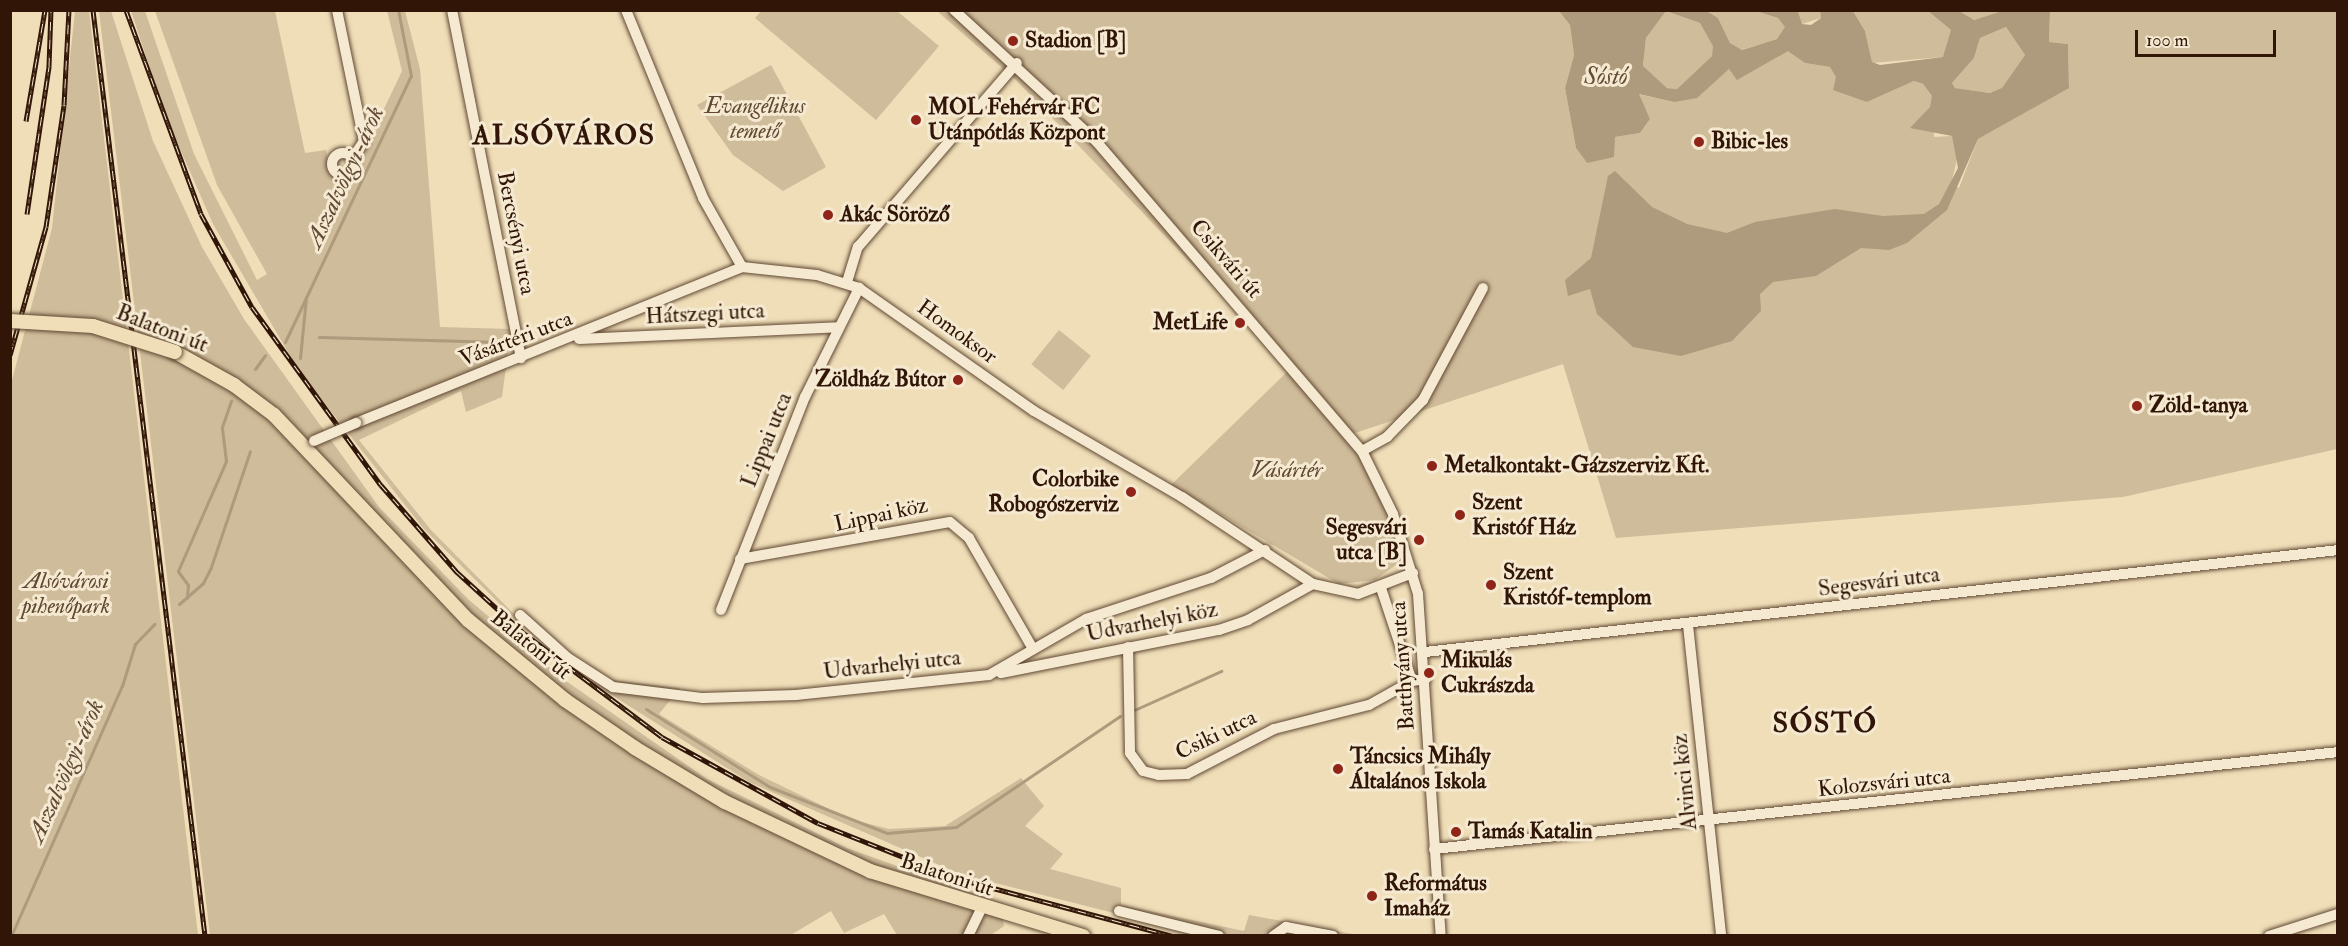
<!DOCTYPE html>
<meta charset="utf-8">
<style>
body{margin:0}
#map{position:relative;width:2348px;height:946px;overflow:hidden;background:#efdeb8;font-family:"IM FELL Double Pica",serif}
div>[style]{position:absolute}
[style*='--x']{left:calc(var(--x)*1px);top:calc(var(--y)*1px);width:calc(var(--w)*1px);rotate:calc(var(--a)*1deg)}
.green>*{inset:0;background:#cfbc9a;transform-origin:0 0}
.water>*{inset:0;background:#ae9a7c}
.stream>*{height:3px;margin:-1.5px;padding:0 1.5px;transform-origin:1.5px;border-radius:1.5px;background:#ae9a7c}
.roads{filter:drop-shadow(0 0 2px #604833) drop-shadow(0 0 2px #604833)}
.minor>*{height:10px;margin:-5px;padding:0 5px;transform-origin:5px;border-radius:5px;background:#f5ead1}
.minor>.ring{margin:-5px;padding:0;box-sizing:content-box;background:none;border:10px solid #f5ead1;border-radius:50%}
.major>*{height:14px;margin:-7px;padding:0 7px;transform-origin:7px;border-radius:7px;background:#efdeb8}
.rail>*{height:5px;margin-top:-2.5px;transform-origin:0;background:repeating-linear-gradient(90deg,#f5ead1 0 9px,#311607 0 18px);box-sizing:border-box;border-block:2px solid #311607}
.bridges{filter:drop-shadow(0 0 2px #604833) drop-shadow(0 0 2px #604833)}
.minor-bridge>*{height:10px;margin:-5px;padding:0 5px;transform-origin:5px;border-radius:5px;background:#f5ead1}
.major-bridge>*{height:14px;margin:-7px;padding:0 7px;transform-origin:7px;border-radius:7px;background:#efdeb8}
.dots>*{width:16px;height:16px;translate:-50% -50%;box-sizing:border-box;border:3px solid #f5ead1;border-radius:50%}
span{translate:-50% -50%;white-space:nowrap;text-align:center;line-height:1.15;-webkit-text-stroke:6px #f5ead1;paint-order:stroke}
.poi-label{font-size:22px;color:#311607;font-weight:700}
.left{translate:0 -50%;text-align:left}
.right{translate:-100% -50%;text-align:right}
.park-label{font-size:22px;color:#604833;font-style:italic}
.street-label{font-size:22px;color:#311607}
.water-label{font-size:24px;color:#634b36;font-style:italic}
.district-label{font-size:28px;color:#311607;font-weight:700;letter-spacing:1.5px}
.frame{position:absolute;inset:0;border:12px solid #311607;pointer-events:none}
.scale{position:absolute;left:2135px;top:30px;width:141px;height:27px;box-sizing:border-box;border:3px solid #311607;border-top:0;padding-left:8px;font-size:18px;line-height:21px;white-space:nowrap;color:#311607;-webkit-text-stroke:4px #f5ead1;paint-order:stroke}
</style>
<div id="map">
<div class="green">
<i style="clip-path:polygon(762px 10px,897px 11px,939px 46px,876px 120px,755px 18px)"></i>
<i style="clip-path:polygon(75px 11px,89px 11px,198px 935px,11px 936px,11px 384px,52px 228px)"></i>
<i style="clip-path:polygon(99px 11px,111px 11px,153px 141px,202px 247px,244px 319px,379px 507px,469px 600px,566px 681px,707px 779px,847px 848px,1000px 903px,1004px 926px,991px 935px,897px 935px,884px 914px,844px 933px,831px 911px,789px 936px,210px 935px)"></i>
<i style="clip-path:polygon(131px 11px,145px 11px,194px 154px,257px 280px,267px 274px,217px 185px,155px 11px,275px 11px,305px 153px,326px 150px,329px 169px,341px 179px,352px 176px,402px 71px,387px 11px,405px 11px,420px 69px,440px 327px,511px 329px,502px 397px,466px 412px,461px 391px,359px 440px,431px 530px,517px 617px,610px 680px,680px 688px,659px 714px,759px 775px,850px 819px,889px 829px,945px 826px,1021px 778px,1044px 806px,1025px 826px,1063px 854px,1050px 869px,1121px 888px,1121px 905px,1244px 931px,1249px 915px,1358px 935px,1201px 935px,960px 874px,749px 782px,596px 685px,516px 620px,424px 529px,299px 371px,213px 224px,166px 117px)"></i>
<i style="clip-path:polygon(937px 11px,1559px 11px,1570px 25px,1574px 55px,1565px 88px,1576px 148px,1587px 163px,1611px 150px,1615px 137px,1640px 133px,1650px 119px,1638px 94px,1674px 102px,1729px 69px,1737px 79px,1788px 50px,1805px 63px,1830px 67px,1867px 102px,1914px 81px,1923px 84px,1932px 96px,1934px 137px,1952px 136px,1958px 155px,1951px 184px,1959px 188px,1978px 139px,2069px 87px,2068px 44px,2049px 42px,2050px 11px,2337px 11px,2337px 449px,2123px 497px,1616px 538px,1563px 364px,1352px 434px,1410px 555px,1375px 580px,1339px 584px,1171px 485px,1291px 368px,1016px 80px)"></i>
<i style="clip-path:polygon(1666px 11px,1700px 23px,1714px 46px,1712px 56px,1677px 89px,1667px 88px,1643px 67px,1646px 38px)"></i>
<i style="clip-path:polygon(1707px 11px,1756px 11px,1778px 18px,1786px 27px,1777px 39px,1741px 50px,1730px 43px,1718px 18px)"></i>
<i style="clip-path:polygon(1798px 11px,1820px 11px,1821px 18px,1802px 24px)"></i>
<i style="clip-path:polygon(1853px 11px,1928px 11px,1951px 30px,1950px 45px,1943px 57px,1872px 63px,1865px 31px)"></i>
<i style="clip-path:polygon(1959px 11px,2002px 11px,1974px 20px,1961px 17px)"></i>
<i style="clip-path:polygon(2006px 27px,2025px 55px,2002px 89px,1990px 93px,1955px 88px,1952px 83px,1974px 58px,1980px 38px)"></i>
<i style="clip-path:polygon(771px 65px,826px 167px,783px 191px,733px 155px,697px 105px)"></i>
<i style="left:1059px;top:330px;width:41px;height:44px;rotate:39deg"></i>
</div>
<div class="water">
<i style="clip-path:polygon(evenodd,1559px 11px,1707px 11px,1718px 18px,1730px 43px,1742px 50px,1777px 39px,1785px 27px,1778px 18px,1756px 11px,1798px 11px,1802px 24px,1811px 25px,1821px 18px,1820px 11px,1853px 11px,1865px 31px,1872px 62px,1880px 65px,1943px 57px,1951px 30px,1928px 11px,1959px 11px,1974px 20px,2002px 11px,2050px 11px,2049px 42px,2068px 44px,2069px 88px,1978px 139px,1947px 210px,1907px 243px,1889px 250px,1861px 248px,1816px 276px,1773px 282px,1760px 294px,1761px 311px,1732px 341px,1681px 356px,1633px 347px,1597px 314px,1590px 289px,1568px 296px,1565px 280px,1591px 258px,1608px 176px,1615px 171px,1652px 207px,1687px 224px,1727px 233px,1755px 222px,1835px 209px,1883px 216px,1924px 214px,1939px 204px,1958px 168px,1952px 136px,1910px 128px,1930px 107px,1932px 96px,1923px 84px,1914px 81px,1867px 102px,1833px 90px,1836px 77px,1830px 67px,1805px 63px,1788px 51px,1737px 80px,1729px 69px,1697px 98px,1674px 102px,1639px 94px,1650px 119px,1640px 133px,1615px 137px,1614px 157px,1587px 163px,1576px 148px,1565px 88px,1574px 55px,1570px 25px,1559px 11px,1666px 11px,1700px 23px,1713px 46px,1712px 56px,1677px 89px,1667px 88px,1643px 66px,1646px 38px,1666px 11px,1559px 11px,2006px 27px,2025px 55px,2002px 88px,1990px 93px,1955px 88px,1952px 83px,1974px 58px,1980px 38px,2006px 27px)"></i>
</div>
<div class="stream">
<i style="--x:319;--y:337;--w:174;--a:1.6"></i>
<i style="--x:493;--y:342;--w:15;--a:32"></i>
<i style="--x:285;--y:342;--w:294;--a:-64.7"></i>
<i style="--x:411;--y:76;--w:67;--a:-101.1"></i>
<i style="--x:300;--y:358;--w:61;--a:-84.4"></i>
<i style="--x:255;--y:369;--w:17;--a:-54"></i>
<i style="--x:187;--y:598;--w:13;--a:-86"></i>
<i style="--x:188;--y:585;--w:17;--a:-126"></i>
<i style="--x:178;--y:571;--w:120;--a:-66.4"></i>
<i style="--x:226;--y:461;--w:34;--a:-97"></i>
<i style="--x:222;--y:427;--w:28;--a:-71"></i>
<i style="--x:179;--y:604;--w:32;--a:-41"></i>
<i style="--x:203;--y:583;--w:18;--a:-63"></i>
<i style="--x:211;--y:567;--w:122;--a:-71.4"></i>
<i style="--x:646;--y:709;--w:146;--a:32.2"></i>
<i style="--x:770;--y:787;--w:126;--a:21.5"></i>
<i style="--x:887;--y:833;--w:69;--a:-5"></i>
<i style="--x:956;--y:827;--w:198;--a:-34.1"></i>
<i style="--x:1132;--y:711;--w:98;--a:-24.2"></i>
<i style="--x:11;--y:936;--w:274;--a:-66.1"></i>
<i style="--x:122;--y:686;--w:44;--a:-72.8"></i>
<i style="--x:135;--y:644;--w:28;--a:-46"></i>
</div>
<div class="roads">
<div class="minor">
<i style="--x:337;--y:10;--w:134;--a:78.4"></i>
<i style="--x:364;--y:141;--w:22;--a:124"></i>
<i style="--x:452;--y:10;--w:355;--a:78.8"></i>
<i style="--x:626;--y:10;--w:203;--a:67.7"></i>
<i style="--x:703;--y:198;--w:79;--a:60.5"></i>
<i style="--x:954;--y:10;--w:193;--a:42.7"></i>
<i style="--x:1096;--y:141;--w:408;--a:49.4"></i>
<i style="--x:1362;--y:451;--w:70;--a:63.8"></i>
<i style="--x:1393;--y:514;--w:84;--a:72.6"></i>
<i style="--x:1418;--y:594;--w:343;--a:86.2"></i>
<i class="ring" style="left:332px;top:153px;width:12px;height:12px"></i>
<i style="--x:742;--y:267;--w:75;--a:6.1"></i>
<i style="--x:817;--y:275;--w:44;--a:17.2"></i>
<i style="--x:859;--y:288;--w:214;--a:35.1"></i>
<i style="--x:1034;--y:411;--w:171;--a:30.2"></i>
<i style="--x:1182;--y:497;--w:157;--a:33.6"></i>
<i style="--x:1313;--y:584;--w:46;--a:12.5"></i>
<i style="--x:1358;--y:594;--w:59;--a:-20.9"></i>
<i style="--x:847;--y:282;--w:37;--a:-73"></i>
<i style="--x:858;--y:247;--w:243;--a:-49.2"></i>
<i style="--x:579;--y:339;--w:260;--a:-2.6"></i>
<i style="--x:356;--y:423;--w:416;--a:-22"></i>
<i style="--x:1362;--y:451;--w:29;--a:-29"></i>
<i style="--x:1387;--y:437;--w:52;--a:-45.8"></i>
<i style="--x:1423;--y:400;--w:127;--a:-61.8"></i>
<i style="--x:740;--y:559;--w:213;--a:-10"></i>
<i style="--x:950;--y:522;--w:25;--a:40"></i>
<i style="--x:969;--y:538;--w:128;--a:60"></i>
<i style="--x:1381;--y:588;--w:98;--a:71.6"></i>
<i style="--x:721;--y:610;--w:229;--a:-68.5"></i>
<i style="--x:805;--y:397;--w:122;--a:-63.6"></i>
<i style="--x:520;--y:615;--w:64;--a:41.9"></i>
<i style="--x:568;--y:658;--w:54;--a:32.8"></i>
<i style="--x:613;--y:687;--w:91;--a:7"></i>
<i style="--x:703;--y:698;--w:93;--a:-1.8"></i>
<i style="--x:796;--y:695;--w:194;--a:-5.9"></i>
<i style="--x:989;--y:675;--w:112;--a:-30"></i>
<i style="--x:1086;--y:619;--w:132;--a:-18.2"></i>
<i style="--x:1211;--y:578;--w:61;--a:-27.4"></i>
<i style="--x:1688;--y:625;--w:313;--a:83.9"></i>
<i style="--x:1128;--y:647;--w:106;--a:88.9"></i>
<i style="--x:1130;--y:753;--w:22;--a:54"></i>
<i style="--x:1143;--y:771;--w:16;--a:14"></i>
<i style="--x:1159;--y:775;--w:28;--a:-2"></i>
<i style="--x:1187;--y:774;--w:98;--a:-27.3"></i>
<i style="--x:1274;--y:729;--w:98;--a:-14.2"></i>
<i style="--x:1369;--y:705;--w:49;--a:-29.2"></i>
<i style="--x:1412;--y:681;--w:14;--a:-8"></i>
<i style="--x:1425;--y:652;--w:919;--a:-6.37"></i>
<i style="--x:1001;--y:673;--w:222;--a:-11.2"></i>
<i style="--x:1219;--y:630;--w:31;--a:-19"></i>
<i style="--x:1248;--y:620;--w:74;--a:-29"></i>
<i style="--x:1434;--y:849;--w:909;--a:-6.12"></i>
<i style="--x:1119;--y:911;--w:103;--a:14"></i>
<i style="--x:968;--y:936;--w:30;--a:-64"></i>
<i style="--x:1273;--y:936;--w:16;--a:-35"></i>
<i style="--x:1286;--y:927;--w:48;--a:10.8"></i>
<i style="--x:2269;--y:936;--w:72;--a:-17.7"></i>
</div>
<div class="major">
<i style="--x:175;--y:352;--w:68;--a:29.2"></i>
<i style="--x:234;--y:385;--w:50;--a:36.9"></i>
<i style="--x:274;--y:415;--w:282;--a:46.6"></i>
<i style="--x:468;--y:620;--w:126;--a:39.5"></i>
<i style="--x:565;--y:700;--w:85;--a:34.4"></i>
<i style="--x:635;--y:748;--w:105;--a:31"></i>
<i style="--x:725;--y:802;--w:161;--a:25.4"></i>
<i style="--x:870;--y:871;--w:223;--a:17"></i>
</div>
</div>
<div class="rail">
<i style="--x:93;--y:10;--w:933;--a:83.1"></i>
<i style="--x:126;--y:10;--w:217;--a:69.8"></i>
<i style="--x:201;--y:214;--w:106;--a:61.3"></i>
<i style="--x:252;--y:307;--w:220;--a:54.1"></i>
<i style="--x:381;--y:485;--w:116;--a:48.9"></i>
<i style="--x:457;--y:572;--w:92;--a:42.4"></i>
<i style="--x:525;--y:634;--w:171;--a:36.9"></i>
<i style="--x:662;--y:737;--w:178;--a:28.9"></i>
<i style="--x:818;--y:823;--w:149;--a:21.7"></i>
<i style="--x:956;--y:878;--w:224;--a:15"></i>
<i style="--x:26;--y:121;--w:113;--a:-80.3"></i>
<i style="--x:27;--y:214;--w:150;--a:-81.5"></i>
<i style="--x:49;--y:66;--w:56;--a:-88"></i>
<i style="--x:10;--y:355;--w:133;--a:-74.3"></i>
<i style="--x:46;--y:227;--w:123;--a:-81.6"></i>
<i style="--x:64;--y:105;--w:95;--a:-87"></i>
</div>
<div class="bridges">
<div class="minor-bridge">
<i style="--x:314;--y:441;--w:46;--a:-23.2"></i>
</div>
<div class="major-bridge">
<i style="--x:10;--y:321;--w:83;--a:3.4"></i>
<i style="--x:93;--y:326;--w:86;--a:17.6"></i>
</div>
</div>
<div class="dots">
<i style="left:1013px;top:41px;background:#8f2418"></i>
<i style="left:916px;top:120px;background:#8f2418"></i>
<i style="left:1699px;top:142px;background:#8f2418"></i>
<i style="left:828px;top:215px;background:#8f2418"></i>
<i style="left:1240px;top:323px;background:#8f2418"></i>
<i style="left:958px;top:380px;background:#8f2418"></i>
<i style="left:2137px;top:406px;background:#8f2418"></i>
<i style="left:1432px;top:466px;background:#8f2418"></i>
<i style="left:1131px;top:492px;background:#8f2418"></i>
<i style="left:1460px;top:515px;background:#8f2418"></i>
<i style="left:1419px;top:540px;background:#8f2418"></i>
<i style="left:1491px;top:585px;background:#8f2418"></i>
<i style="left:1429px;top:673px;background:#8f2418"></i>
<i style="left:1338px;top:769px;background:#8f2418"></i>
<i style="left:1456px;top:832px;background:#8f2418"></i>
<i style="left:1372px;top:896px;background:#8f2418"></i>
</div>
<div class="poi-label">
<span class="left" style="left:1025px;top:41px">Stadion [B]</span>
<span class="left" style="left:928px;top:120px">MOL Fehérvár FC<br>Utánpótlás Központ</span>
<span class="left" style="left:1711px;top:142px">Bibic-les</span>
<span class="left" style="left:840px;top:215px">Akác Söröző</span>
<span class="right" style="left:1228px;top:323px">MetLife</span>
<span class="right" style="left:946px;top:380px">Zöldház Bútor</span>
<span class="left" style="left:2149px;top:406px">Zöld-tanya</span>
<span class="left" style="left:1444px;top:466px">Metalkontakt-Gázszerviz Kft.</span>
<span class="right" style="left:1119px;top:492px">Colorbike<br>Robogószerviz</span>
<span class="left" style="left:1472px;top:515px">Szent<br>Kristóf Ház</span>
<span class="right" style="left:1407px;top:540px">Segesvári<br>utca [B]</span>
<span class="left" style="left:1503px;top:585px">Szent<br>Kristóf-templom</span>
<span class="left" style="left:1441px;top:673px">Mikulás<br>Cukrászda</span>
<span class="left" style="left:1350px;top:769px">Táncsics Mihály<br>Általános Iskola</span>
<span class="left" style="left:1468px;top:832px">Tamás Katalin</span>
<span class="left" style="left:1384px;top:896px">Református<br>Imaház</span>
</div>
<div class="park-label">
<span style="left:755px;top:119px">Evangélikus<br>temető</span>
<span style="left:1287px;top:471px">Vásártér</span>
<span style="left:66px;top:594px">Alsóvárosi<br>pihenőpark</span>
</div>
<div class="street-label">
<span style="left:516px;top:233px;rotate:79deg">Bercsényi utca</span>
<span style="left:1226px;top:259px;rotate:49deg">Csikvári út</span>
<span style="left:705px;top:314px;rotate:-3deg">Hátszegi utca</span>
<span style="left:162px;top:329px;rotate:21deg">Balatoni út</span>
<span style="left:957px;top:332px;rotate:36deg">Homoksor</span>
<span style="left:516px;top:339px;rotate:-21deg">Vásártéri utca</span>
<span style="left:767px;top:440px;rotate:-68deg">Lippai utca</span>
<span style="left:881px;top:515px;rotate:-12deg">Lippai köz</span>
<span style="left:1879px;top:582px;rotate:-7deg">Segesvári utca</span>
<span style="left:1152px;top:622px;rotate:-11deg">Udvarhelyi köz</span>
<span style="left:531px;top:645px;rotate:39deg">Balatoni út</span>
<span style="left:892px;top:665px;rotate:-6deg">Udvarhelyi utca</span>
<span style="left:1403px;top:666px;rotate:-94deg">Batthyány utca</span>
<span style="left:1216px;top:735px;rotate:-26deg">Csiki utca</span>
<span style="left:1685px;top:782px;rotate:-96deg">Alvinci köz</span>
<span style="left:1884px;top:783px;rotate:-6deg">Kolozsvári utca</span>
<span style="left:947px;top:875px;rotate:18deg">Balatoni út</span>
</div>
<div class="water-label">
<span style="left:1606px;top:77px">Sóstó</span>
<span style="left:345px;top:177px;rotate:-65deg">Aszalvölgyi-árok</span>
<span style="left:66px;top:771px;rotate:-66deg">Aszalvölgyi-árok</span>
</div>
<div class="district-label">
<span style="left:564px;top:136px">ALSÓVÁROS</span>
<span style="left:1825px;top:724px">SÓSTÓ</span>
</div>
<div class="frame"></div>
<div class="scale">100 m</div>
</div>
